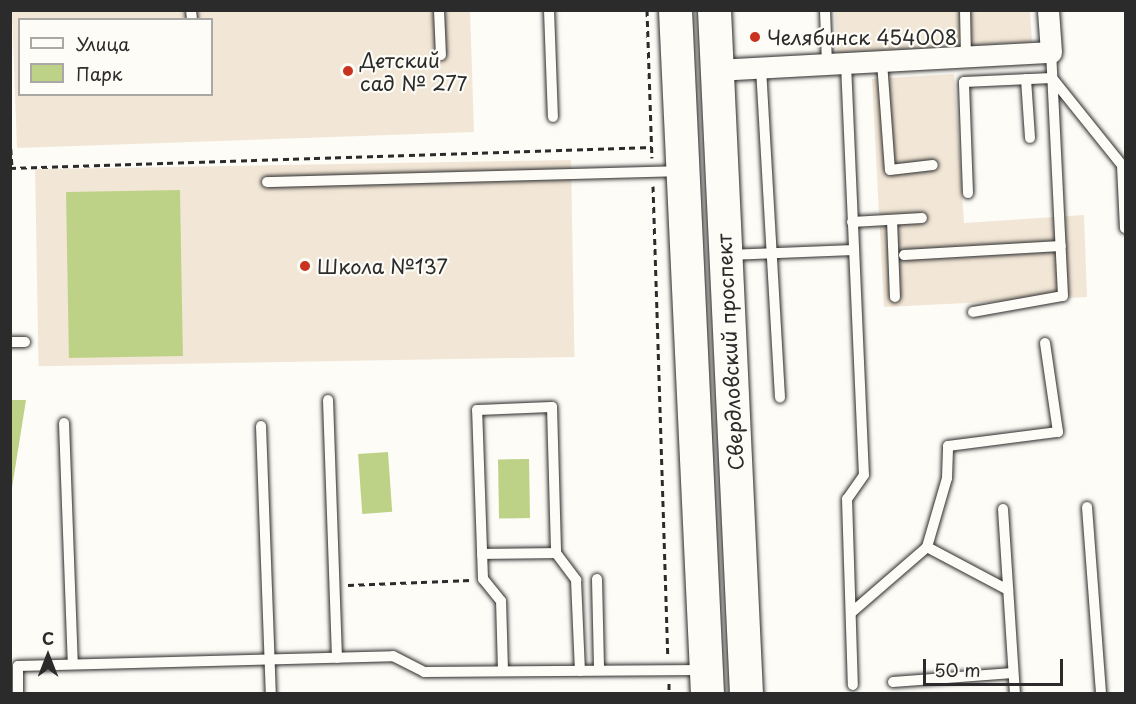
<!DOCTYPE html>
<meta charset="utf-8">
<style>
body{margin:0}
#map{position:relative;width:1136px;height:704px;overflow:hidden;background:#fdfcf7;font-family:"Playpen Sans",sans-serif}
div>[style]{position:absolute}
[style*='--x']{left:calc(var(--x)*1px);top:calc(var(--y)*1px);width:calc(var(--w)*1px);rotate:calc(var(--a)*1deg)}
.built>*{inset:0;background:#f2e6d6;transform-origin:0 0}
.green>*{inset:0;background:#bed287;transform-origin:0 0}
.path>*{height:3px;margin-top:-1.5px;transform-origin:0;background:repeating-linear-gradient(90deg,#2b2b2b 0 6px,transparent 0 10.5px)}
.roads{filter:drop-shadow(0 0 2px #2b2b2b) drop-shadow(0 0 2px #2b2b2b)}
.lane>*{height:10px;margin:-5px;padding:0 5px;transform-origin:5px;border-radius:5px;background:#fdfcf7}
.street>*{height:21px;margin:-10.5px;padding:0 10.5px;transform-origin:10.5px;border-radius:10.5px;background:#fdfcf7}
.primary>*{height:33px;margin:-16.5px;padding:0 16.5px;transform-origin:16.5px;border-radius:16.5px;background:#fdfcf7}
.dots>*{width:16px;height:16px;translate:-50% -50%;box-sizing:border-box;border:3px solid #fdfcf7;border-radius:50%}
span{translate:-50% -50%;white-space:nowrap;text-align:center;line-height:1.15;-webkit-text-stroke:4.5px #fdfcf7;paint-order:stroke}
.poi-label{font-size:20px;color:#2b2b2b}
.left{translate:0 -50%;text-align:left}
.street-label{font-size:20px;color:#2b2b2b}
.frame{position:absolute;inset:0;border:12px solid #2b2b2b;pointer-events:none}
.legend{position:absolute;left:18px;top:18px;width:195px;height:78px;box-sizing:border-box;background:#fdfcf7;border:2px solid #a9a8a5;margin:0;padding:8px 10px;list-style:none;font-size:18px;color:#2b2b2b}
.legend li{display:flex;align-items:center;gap:12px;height:30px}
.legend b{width:30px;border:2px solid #a9a8a5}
.north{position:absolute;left:18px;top:626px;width:60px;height:60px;-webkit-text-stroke:4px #fdfcf7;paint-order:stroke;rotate:0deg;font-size:16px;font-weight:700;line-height:24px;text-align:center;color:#2b2b2b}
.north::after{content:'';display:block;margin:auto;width:21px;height:27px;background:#2b2b2b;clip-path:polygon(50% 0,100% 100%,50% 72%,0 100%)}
.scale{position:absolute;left:923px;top:659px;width:140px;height:27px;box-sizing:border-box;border:3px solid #2b2b2b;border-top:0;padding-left:8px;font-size:18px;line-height:21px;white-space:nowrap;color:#2b2b2b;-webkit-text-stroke:4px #fdfcf7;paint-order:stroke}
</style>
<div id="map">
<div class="built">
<i style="clip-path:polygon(evenodd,12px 11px,470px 11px,474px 132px,17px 148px,12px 11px,20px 20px,212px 20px,212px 94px,20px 94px,20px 20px)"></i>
<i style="clip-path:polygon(835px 11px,1030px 11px,1032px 42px,837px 54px)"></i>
<i style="clip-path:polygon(954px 74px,964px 223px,1084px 215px,1087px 297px,884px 307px,872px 79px)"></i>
<i style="left:571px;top:160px;width:197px;height:536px;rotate:89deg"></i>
</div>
<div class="green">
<i style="left:180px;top:190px;width:166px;height:114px;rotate:89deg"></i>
<i style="clip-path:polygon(11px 400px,26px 400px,11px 494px,10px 400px)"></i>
<i style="left:388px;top:452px;width:60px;height:30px;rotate:86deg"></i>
<i style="left:529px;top:459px;width:59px;height:31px;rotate:89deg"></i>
</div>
<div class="path">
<i style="--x:647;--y:10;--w:148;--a:88.1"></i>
<i style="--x:10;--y:138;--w:30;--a:86"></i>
<i style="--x:10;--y:168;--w:642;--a:-1.87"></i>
<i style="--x:653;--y:186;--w:470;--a:88.2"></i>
<i style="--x:348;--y:585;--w:123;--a:-2.3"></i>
<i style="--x:669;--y:683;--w:11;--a:90"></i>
</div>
<div class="roads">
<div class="lane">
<i style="--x:191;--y:10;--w:10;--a:84"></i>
<i style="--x:439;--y:10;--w:45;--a:87.5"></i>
<i style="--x:549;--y:10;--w:107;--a:87.9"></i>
<i style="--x:825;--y:10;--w:55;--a:87.9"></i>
<i style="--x:965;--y:10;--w:47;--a:88.8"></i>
<i style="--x:882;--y:62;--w:108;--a:85.8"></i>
<i style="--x:890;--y:170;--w:43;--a:-6.6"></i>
<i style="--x:846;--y:64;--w:411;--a:87.5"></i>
<i style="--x:864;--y:475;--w:29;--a:125"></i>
<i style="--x:847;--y:499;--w:186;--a:88.2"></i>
<i style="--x:761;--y:68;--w:330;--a:86.7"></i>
<i style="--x:1026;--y:79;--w:59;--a:86.1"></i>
<i style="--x:267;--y:182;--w:413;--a:-1.5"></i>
<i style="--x:968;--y:193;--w:111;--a:-92.1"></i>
<i style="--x:964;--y:82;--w:88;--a:-2.6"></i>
<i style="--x:1052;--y:78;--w:112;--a:51.2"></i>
<i style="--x:1122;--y:165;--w:63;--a:87.3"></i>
<i style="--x:892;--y:220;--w:77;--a:87.8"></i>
<i style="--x:852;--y:222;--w:70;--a:-3.3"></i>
<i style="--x:728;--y:255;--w:126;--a:-2.3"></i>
<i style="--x:904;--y:255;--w:157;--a:-3.3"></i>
<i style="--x:973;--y:312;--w:91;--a:-10.1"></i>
<i style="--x:1063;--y:296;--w:244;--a:-92.8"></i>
<i style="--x:10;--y:342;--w:15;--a:0"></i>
<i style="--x:328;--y:400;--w:258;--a:88"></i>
<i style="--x:64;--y:423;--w:241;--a:87.9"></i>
<i style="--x:261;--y:426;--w:268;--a:87.9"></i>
<i style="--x:1087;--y:507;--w:188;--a:85.7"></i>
<i style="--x:1003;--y:509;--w:185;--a:86.3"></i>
<i style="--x:927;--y:547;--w:92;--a:28"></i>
<i style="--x:482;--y:554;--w:74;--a:-0.8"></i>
<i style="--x:597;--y:579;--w:91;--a:88.7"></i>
<i style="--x:852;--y:612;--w:99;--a:-40.9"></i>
<i style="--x:927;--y:547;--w:72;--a:-73.8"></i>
<i style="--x:947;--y:478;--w:32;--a:-88"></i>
<i style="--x:948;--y:446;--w:111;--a:-7.3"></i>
<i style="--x:1058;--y:432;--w:90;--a:-98.3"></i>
<i style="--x:503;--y:671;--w:70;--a:-91.6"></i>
<i style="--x:501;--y:601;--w:28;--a:-129"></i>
<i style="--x:483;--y:579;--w:169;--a:-92"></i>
<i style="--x:477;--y:410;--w:75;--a:-2.3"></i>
<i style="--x:552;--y:407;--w:146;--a:88.4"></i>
<i style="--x:556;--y:553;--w:34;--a:53"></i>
<i style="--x:576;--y:580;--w:91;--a:87.5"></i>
<i style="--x:893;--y:682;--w:120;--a:-4.3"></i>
<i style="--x:18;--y:694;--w:28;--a:-90"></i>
<i style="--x:18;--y:666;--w:375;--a:-1.5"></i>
<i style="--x:393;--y:656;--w:35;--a:27"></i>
<i style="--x:424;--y:672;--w:279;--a:-0.4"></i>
</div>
<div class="street">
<i style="--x:717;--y:70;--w:334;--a:-3.1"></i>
<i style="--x:1051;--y:52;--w:42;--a:-94.1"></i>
</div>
<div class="primary">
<i style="--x:675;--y:10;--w:685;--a:87.32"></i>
<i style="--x:714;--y:10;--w:685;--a:87.32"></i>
</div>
</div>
<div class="dots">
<i style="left:755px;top:37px;background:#c8321e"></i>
<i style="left:348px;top:71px;background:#c8321e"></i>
<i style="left:305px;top:266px;background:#c8321e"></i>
</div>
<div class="poi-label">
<span class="left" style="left:767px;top:37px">Челябинск 454008</span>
<span class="left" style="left:360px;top:72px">Детский<br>сад № 277</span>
<span class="left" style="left:317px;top:266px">Школа №137</span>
</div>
<div class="street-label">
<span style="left:730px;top:352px;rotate:-93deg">Свердловский проспект</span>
</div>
<div class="frame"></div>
<ul class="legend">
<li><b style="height:8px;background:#fdfcf7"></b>Улица</li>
<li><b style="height:16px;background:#bed287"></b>Парк</li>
</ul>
<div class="north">С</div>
<div class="scale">50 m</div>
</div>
